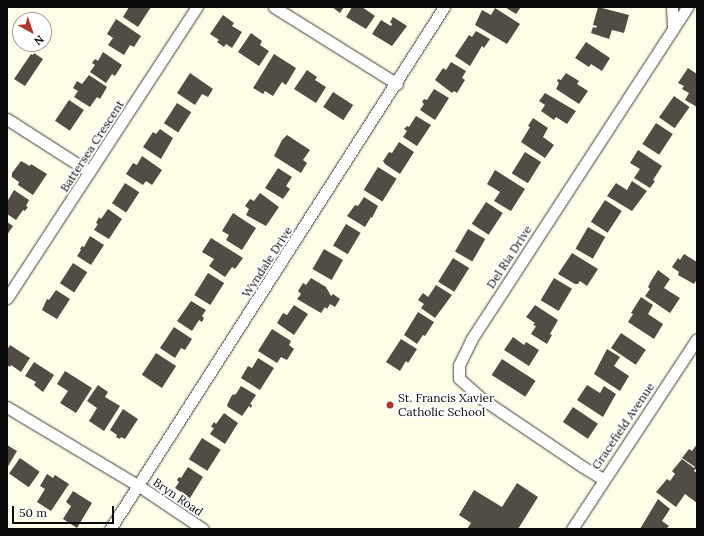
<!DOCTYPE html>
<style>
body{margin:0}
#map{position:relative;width:704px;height:536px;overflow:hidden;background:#fefde7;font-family:Lora,serif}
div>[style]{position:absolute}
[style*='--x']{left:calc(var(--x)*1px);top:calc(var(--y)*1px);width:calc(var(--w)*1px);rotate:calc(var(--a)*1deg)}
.building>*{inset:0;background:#524c47;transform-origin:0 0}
.roads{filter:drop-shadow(0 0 1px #3d3d3d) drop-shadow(0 0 1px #3d3d3d)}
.street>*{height:11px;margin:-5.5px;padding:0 5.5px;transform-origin:5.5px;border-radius:5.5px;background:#fff}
.dots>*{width:11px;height:11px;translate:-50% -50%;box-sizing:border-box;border:2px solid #fff;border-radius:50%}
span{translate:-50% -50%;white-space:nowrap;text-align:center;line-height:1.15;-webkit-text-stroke:4px #fff;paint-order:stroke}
.street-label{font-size:12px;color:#0a0a0a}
.poi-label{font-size:12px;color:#0a0a0a}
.left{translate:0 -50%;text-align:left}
.frame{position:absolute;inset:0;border:8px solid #0a0a0a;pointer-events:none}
.north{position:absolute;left:12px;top:12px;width:40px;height:40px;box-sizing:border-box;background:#fff;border:1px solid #9d9d9d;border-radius:50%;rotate:140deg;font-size:11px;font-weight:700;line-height:16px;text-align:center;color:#0a0a0a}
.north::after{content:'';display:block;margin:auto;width:14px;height:18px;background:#b2352a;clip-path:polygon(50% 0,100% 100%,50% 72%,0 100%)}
.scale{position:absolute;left:12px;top:506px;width:102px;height:18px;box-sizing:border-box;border:2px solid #0a0a0a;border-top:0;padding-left:5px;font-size:12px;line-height:14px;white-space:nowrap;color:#0a0a0a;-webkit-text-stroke:3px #fff;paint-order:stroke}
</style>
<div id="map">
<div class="building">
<i style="clip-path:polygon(129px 7px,151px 7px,138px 27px,123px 17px)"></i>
<i style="clip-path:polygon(332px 7px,344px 7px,340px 13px)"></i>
<i style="clip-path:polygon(352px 7px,362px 7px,375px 16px,366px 29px,346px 17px)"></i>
<i style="clip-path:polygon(505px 7px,521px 7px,516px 14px)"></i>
<i style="clip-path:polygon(598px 7px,629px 15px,624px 33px,612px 30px,609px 39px,591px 33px,593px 27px,596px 28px,597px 26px,593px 25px)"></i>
<i style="clip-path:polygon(495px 8px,520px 24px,507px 44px,475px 25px,482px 10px,491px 15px)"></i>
<i style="clip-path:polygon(223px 15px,234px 23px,232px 26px,242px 32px,232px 48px,226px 44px,224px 47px,217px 42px,219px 40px,210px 34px)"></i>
<i style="clip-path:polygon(393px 17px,407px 26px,392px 46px,372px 34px,381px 20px,391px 26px,392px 24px,390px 22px)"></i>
<i style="clip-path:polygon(116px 19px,141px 36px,134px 47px,130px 45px,124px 55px,108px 45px,113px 38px,107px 34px)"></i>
<i style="clip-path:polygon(476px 31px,490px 39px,484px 48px,482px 46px,470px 66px,455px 56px,469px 35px,472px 37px)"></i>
<i style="clip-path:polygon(251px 33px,262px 41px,260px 45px,269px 51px,259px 66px,238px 52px)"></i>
<i style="clip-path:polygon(586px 42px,610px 58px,602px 71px,591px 64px,589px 67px,575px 58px)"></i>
<i style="clip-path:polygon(103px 52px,122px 65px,115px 76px,112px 74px,106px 83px,90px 72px,95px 65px,92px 63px,95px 59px,98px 61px)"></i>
<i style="clip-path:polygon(34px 53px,43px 59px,25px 86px,14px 79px,31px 54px,33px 55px)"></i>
<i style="clip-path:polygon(274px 54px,296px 68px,286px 85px,282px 82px,273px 96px,265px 91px,263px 94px,253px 88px)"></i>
<i style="clip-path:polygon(451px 62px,466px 71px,462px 78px,465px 80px,457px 93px,454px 91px,452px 93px,435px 80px,443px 68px,446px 70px)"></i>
<i style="clip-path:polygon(688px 68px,697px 74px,697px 107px,685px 100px,689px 93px,682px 89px,684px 86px,678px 83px)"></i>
<i style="clip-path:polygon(307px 70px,317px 77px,315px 80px,326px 87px,316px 103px,294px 89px)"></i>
<i style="clip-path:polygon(190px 73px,213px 89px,208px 97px,202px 94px,195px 105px,177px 93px)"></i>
<i style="clip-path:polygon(566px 73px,579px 81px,577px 84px,588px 91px,579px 104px,556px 89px,559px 83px,557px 81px,558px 79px,561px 80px)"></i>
<i style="clip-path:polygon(89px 75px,107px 87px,100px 99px,97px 97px,90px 107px,74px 97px,78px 91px,73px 88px,77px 81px,82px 84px)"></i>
<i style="clip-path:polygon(434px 89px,449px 98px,435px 120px,420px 110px,424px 104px,422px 102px,424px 99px,427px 100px)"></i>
<i style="left:333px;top:92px;width:24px;height:18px;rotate:33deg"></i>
<i style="clip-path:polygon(545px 93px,576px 111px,567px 124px,556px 117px,554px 120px,541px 111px,545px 105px,539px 101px)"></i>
<i style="left:674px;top:96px;width:19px;height:26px;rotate:35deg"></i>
<i style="left:69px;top:100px;width:18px;height:25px;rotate:34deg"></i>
<i style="left:177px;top:103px;width:17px;height:24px;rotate:33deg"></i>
<i style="clip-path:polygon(416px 116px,431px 125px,417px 146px,403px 137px,407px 131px,404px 129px,407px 126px,409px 127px)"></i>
<i style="clip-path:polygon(533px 118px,548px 128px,543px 137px,554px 145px,545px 158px,521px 142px,530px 127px,528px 126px)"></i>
<i style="left:656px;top:123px;width:20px;height:25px;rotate:33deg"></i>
<i style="clip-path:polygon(160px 129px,173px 138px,161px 159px,143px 147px,153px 132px,156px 134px)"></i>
<i style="clip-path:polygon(287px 135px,310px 150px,303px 160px,307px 163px,301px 173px,274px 156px,282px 140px)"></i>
<i style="clip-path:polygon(399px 142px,414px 152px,400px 174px,385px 164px,383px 161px,389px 152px,392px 153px)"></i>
<i style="clip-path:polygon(638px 150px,662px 166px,653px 180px,655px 181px,650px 188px,634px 178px,640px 169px,630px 163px)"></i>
<i style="left:525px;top:152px;width:19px;height:25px;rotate:32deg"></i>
<i style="clip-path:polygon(142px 156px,162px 170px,152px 185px,146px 181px,143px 185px,126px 174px,133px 163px,137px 165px)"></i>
<i style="clip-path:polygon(21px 161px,30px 166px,31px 164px,47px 174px,33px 195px,18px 185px,19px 182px,12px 177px,12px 173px)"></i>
<i style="left:378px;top:167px;width:22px;height:27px;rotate:32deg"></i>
<i style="clip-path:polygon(278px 168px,292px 177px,286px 186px,290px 189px,283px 199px,265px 188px)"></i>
<i style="clip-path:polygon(495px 170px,525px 189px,511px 211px,494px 201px,500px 192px,487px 184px)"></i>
<i style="clip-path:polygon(632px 181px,647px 191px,632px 211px,607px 196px,616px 183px,627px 190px)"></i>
<i style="left:125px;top:183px;width:17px;height:24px;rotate:33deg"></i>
<i style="clip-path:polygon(14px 190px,29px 200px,26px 206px,28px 207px,25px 211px,23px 210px,16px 220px,7px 214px,7px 202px)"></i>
<i style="clip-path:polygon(260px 193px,279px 207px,266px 226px,246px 215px,249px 209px,245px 206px,250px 199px,254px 201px)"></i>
<i style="clip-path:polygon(364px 197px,378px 206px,372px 218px,371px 217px,365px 227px,347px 216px,355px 205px,358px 206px)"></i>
<i style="left:605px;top:200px;width:20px;height:26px;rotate:33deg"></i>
<i style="left:486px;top:202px;width:20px;height:26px;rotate:33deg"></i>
<i style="clip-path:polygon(108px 209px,122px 219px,109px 239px,94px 230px,98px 224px,96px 223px,99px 217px,101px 219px)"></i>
<i style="clip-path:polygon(233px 213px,256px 228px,242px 250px,226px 240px,229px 235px,222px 231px)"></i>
<i style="clip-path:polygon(7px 222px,13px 226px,7px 235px)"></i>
<i style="left:346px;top:224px;width:17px;height:25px;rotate:31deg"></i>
<i style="left:588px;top:227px;width:20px;height:25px;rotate:30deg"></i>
<i style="left:468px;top:229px;width:20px;height:26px;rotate:30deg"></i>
<i style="clip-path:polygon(90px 236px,104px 245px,91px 265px,77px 256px,81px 250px,80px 249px,82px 246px,84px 247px)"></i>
<i style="clip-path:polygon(211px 238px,243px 258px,235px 269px,232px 267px,225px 277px,209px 266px,214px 259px,202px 252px)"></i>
<i style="left:324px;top:249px;width:22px;height:23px;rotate:30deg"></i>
<i style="clip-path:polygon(572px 253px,598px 269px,587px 286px,580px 281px,578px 284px,575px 284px,558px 274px)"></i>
<i style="clip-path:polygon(684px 254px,697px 262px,697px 279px,694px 284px,678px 275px,679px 272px,672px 267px,678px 258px,680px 260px)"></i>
<i style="left:453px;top:258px;width:19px;height:28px;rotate:32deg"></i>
<i style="left:73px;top:263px;width:17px;height:24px;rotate:33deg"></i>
<i style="clip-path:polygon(658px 270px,670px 279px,664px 288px,680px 298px,670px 313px,645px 296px,650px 289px,648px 287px,651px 281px)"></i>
<i style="left:208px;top:273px;width:19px;height:26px;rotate:32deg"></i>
<i style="clip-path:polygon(311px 278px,326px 287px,331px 296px,333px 294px,340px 299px,335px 307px,330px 304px,327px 309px,325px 307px,321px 313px,297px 299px,301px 294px,298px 291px,303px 283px,306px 285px)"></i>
<i style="left:554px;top:278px;width:21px;height:26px;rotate:31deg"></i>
<i style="clip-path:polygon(436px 285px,452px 295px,435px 318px,421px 308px,424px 304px,418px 300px,423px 293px,428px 297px)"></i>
<i style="clip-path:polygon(56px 290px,70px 299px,57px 319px,42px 310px,47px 299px,49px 300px)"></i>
<i style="clip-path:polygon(641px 297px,653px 305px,648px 314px,663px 324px,654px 339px,628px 322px,633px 314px,631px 313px)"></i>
<i style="clip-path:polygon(191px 301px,206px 310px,202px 316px,204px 318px,202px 322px,199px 320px,192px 331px,177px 321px)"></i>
<i style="clip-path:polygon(294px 305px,308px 314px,294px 335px,277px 323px,283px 313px,287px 315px)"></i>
<i style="clip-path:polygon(535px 305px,558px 320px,550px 334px,552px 335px,547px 344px,531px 334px,536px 326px,533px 325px,535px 323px,526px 317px)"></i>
<i style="clip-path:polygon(418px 312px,434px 322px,425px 336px,423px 335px,417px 344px,404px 335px)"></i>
<i style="clip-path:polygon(174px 327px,192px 339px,185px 350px,181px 348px,175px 358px,160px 348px)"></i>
<i style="clip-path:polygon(272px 329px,291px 341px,289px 345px,294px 349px,287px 360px,281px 357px,277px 363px,258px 351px)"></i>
<i style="left:621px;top:333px;width:30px;height:18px;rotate:34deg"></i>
<i style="clip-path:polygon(513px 337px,524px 345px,526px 342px,539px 350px,529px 366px,504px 350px)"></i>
<i style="clip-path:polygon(401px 339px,417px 349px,408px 363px,406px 361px,400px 371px,386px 362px)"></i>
<i style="clip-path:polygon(10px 345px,30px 358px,21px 372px,11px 365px,10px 367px,7px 365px,7px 350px)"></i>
<i style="clip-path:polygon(607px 349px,620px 357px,614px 366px,629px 376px,620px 391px,594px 374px)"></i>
<i style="left:156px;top:353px;width:24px;height:26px;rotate:33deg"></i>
<i style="clip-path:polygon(258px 358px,274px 368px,260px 390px,241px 378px,248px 366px,252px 368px)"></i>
<i style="left:502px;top:359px;width:40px;height:19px;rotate:33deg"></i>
<i style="clip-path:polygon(34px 362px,54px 375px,43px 392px,34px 385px,36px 382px,25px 376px)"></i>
<i style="clip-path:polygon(65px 371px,92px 388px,76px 413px,60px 403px,68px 391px,57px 384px)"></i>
<i style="clip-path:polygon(98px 385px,108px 392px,105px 397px,120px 406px,104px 431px,89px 421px,97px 408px,87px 401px)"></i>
<i style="clip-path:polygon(587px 385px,600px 393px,604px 386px,616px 394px,603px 417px,577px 400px)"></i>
<i style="clip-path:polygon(241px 386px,256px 395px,250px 404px,252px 405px,251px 408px,249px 406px,242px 416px,228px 407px,227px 405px,232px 395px,236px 394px)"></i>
<i style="left:573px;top:407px;width:30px;height:18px;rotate:34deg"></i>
<i style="clip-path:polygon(123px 409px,138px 419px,125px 439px,121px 437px,120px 439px,116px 437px,117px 435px,110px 430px)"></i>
<i style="clip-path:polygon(224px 413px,238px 423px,225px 444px,210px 434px,214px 428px,211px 427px,214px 422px,216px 424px)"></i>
<i style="left:202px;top:438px;width:22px;height:25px;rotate:32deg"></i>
<i style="clip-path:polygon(697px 444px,697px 471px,695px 469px,694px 471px,697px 473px,697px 503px,685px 494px,676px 507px,656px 492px,667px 479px,670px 481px,675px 474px,672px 471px,682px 459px,694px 468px,695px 467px,682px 458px,689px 449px,692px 451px)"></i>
<i style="clip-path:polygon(7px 445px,17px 451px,7px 468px)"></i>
<i style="left:20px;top:458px;width:24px;height:19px;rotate:35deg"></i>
<i style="clip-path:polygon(188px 467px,203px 477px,190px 498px,175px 488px,179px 482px,177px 480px,179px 477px,181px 478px)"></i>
<i style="clip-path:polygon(47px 474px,53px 478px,55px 475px,69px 484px,51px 511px,37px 502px,45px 489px,40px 486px)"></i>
<i style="clip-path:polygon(517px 483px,538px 497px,518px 529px,467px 529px,471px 523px,459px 515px,474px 490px,502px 507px)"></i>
<i style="clip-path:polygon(73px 491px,92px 503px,77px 528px,63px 519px,71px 506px,66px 502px)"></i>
<i style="clip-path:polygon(658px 499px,670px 509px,662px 521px,669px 526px,666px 529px,640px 529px)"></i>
</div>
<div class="roads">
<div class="street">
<i style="--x:274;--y:7;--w:145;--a:32"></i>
<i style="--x:672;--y:7;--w:20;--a:87"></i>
<i style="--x:7;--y:119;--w:98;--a:32.6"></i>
<i style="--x:7;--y:298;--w:348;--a:-56.9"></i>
<i style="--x:7;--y:407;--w:154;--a:30.9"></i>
<i style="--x:139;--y:486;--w:77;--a:33.9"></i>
<i style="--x:603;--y:479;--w:23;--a:-149"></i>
<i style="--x:583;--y:467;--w:122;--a:-146"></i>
<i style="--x:482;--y:399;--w:31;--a:-138"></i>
<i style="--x:459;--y:378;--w:13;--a:-90"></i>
<i style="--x:459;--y:365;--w:28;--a:-64"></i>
<i style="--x:471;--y:340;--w:397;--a:-57"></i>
<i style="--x:110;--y:529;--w:620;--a:-57.39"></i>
<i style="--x:572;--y:529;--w:227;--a:-56.7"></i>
</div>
</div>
<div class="dots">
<i style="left:390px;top:405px;background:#b2352a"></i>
</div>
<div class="street-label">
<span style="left:92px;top:146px;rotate:-57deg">Battersea Crescent</span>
<span style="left:509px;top:257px;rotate:-57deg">Del Ria Drive</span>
<span style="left:267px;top:262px;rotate:-57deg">Wyndale Drive</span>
<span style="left:623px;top:426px;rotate:-56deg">Gracefield Avenue</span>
<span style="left:178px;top:497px;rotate:34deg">Bryn Road</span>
</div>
<div class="poi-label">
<span class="left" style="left:398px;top:405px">St. Francis Xavier<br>Catholic School</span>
</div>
<div class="frame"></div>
<div class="north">N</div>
<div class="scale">50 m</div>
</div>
